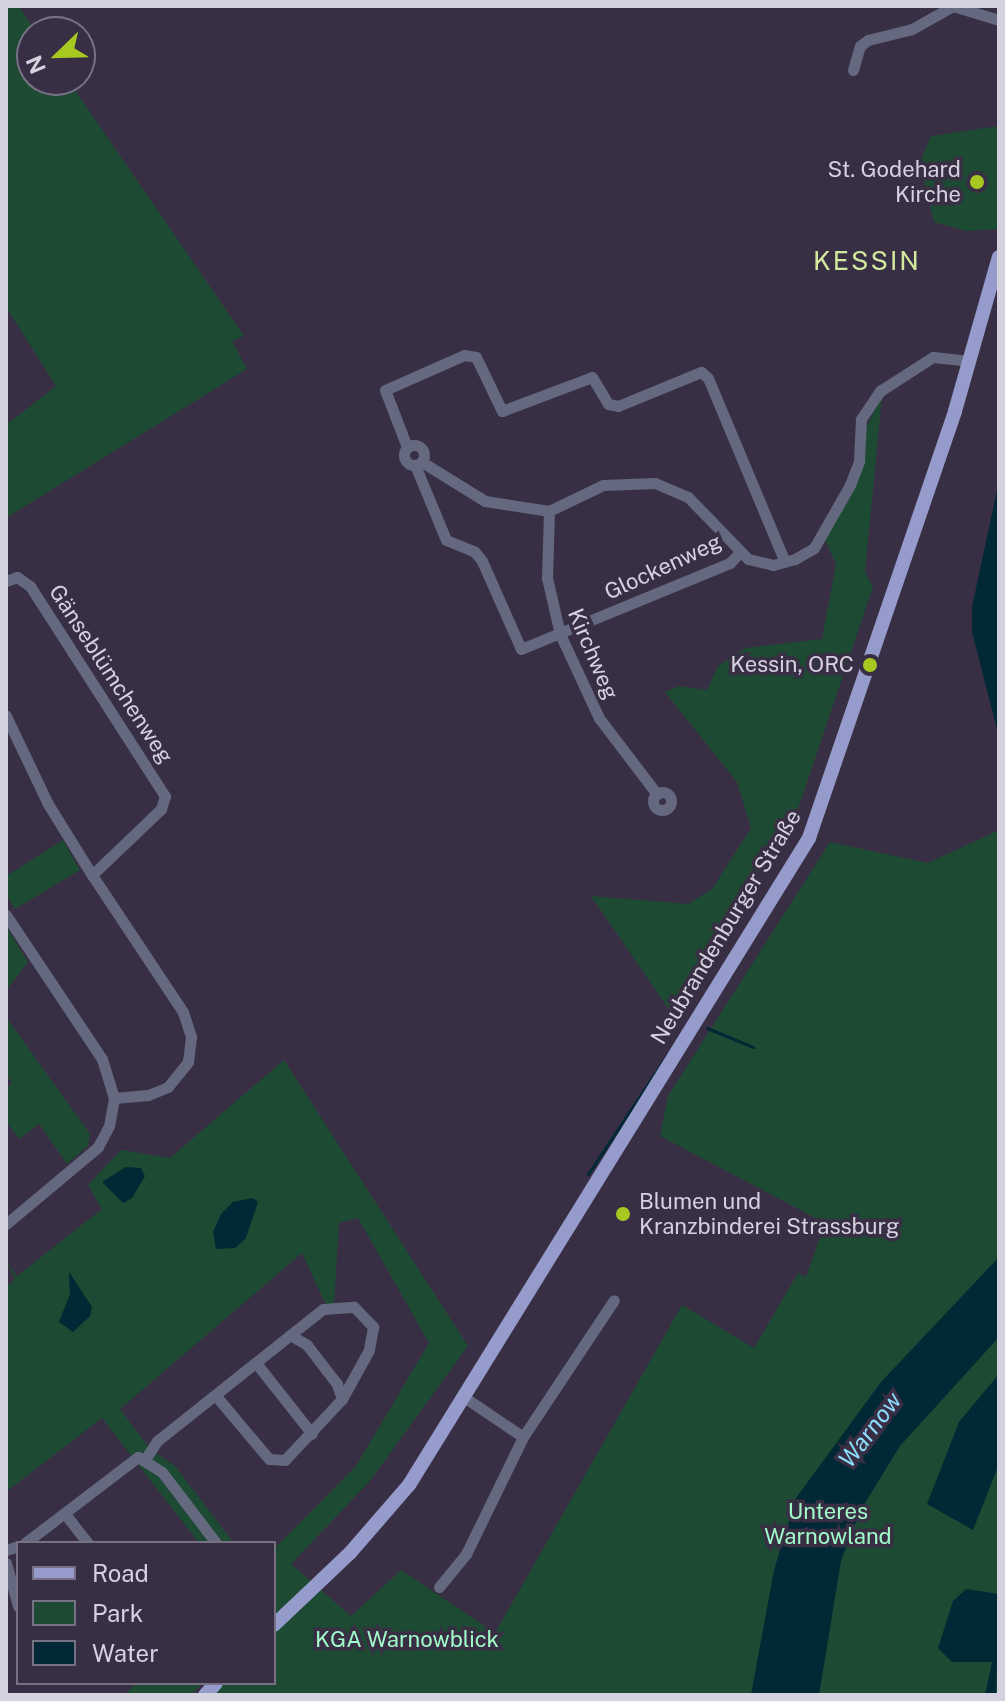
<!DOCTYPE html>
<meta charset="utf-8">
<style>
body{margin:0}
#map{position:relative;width:1005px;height:1701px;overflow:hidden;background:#392f45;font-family:"Public Sans",sans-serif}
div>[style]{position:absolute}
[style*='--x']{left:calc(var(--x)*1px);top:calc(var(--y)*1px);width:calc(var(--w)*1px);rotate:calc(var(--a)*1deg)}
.green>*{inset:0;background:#1d4a33}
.water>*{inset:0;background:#002835}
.stream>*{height:3px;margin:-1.5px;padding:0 1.5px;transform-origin:1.5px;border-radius:1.5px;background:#002835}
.minor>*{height:11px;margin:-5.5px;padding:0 5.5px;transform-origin:5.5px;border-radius:5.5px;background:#656980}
.minor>.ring{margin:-5.5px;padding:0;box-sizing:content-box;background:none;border:11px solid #656980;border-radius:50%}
.major>*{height:14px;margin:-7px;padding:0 7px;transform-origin:7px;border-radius:7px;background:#959bcb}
.dots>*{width:22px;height:22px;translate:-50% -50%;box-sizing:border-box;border:4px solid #392f45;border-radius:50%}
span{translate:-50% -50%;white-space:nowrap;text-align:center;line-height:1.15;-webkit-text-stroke:7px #392f45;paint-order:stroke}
.poi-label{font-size:22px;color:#d6d1df}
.right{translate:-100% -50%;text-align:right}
.left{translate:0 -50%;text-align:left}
.street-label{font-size:22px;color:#d6d1df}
.park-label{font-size:22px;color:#a0fbc8}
.water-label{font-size:24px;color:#8cdcfc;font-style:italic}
.quarter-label{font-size:26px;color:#d3e99d;letter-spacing:2px}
.frame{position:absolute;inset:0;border:8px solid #d6d1df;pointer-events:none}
.legend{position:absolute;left:16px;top:1541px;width:260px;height:144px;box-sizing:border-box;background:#392f45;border:2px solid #787083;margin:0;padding:10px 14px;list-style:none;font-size:24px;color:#d6d1df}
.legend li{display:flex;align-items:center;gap:16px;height:40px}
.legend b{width:40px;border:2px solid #787083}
.north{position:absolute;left:16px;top:16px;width:80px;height:80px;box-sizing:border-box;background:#392f45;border:2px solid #787083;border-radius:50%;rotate:247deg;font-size:22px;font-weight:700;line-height:32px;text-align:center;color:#d6d1df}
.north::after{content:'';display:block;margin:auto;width:28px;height:36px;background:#a6c820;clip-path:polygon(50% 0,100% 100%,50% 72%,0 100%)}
</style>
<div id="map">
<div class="green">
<i style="clip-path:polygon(6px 6px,19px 6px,36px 32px,32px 80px,68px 80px,244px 336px,232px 341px,247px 369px,6px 518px,6px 425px,56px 386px,6px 307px)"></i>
<i style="clip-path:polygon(999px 126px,998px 229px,966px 231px,934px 222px,919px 164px,931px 136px)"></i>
<i style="clip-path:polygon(882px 396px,865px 572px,873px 587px,799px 806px,670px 1011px,591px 896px,688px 904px,712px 889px,751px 828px,737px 782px,665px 692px,679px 686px,707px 690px,718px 666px,745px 648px,822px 639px,836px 564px,825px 540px,857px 484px,865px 430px)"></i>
<i style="clip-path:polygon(999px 830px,999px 1695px,218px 1695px,207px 1683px,274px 1683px,274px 1549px,356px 1466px,429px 1343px,358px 1218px,339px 1223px,334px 1305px,327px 1307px,302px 1253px,120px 1409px,150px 1449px,175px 1466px,234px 1543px,199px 1543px,102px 1418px,6px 1492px,6px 1287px,15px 1279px,6px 1261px,17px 1276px,102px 1209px,88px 1185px,121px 1150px,170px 1158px,284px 1060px,468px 1346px,370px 1481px,291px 1564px,351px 1616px,401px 1570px,495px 1633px,682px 1305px,754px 1348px,798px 1273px,806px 1277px,825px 1223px,660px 1136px,668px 1096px,830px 842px,928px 863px)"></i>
<i style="clip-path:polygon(63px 840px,80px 870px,15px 909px,6px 894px,6px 876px)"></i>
<i style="clip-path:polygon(6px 926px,28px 962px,6px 991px)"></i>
<i style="clip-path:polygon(6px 1017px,90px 1134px,88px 1146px,67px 1164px,39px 1124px,19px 1139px,6px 1121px,6px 1089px,12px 1083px,6px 1074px)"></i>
<i style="clip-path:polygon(137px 1683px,203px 1683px,191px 1695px,124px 1695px)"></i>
</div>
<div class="water">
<i style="clip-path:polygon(999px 481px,999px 737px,972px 632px,972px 607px)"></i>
<i style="clip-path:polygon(126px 1167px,141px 1168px,145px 1176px,132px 1198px,123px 1203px,102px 1182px)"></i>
<i style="clip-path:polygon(253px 1198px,258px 1202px,246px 1238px,235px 1248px,216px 1249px,213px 1232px,221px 1214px,233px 1202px)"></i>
<i style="clip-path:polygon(999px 1257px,999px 1337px,900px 1446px,860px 1511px,841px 1561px,819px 1695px,751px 1695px,774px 1570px,796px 1498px,881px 1382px)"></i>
<i style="clip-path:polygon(69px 1272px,92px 1307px,90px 1316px,73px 1332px,59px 1322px,70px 1294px)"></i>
<i style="clip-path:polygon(999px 1374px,999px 1464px,973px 1530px,927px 1504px,959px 1422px)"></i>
<i style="clip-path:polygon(966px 1589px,999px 1594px,996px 1695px,985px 1695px,992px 1662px,952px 1662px,938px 1648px,953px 1601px)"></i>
</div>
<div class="stream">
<i style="--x:707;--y:1028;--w:50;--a:22.4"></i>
<i style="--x:588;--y:1174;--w:175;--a:-56.4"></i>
</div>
<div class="minor">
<i style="--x:853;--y:70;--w:25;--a:-74"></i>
<i style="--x:860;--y:46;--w:10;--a:-37"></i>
<i style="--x:868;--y:40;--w:45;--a:-14"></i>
<i style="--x:912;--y:29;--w:47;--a:-29.3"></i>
<i style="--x:953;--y:6;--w:48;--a:16.9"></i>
<i class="ring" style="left:404px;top:445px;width:9px;height:9px"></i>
<i style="--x:407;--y:447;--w:61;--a:-111.1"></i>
<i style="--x:385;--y:390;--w:86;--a:-23.9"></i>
<i style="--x:464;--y:355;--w:12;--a:9"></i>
<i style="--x:476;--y:357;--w:60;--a:64.3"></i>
<i style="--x:502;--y:411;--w:96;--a:-20.7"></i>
<i style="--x:592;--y:377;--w:31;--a:59"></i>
<i style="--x:608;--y:404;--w:10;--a:11"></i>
<i style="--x:618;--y:406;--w:90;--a:-22.3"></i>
<i style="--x:701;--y:372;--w:9;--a:41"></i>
<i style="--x:708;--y:378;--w:199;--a:67.3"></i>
<i style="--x:422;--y:462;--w:74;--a:31.8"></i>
<i style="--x:485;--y:501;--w:65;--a:8.9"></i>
<i style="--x:549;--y:511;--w:67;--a:91.7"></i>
<i style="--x:547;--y:578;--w:57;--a:76.9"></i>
<i style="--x:560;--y:634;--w:93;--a:65.1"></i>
<i style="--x:599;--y:718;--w:96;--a:52.7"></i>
<i style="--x:415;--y:465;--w:81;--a:67.5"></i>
<i style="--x:446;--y:540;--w:31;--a:22"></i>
<i style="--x:475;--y:552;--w:11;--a:52"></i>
<i style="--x:482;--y:561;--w:96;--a:66.1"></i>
<i style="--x:521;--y:649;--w:226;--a:-22.4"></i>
<i style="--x:730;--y:563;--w:13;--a:-48"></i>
<i style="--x:549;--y:511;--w:60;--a:-25.7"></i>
<i style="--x:603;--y:485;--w:52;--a:-2.2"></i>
<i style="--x:655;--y:483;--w:36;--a:23"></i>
<i style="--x:688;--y:497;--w:86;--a:45.9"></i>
<i style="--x:748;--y:559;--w:26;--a:13"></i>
<i style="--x:773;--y:565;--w:23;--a:-15"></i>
<i style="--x:795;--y:559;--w:22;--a:-30"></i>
<i style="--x:814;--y:548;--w:73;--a:-60.3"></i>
<i style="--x:850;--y:485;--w:26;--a:-69"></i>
<i style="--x:859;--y:461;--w:42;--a:-87.3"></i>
<i style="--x:861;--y:419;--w:34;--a:-56"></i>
<i style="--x:880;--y:391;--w:63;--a:-32.7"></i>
<i style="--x:933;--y:357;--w:37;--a:6"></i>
<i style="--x:6;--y:581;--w:12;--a:-20"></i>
<i style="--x:17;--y:577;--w:16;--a:35"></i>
<i style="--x:30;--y:586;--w:250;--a:57.3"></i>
<i style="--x:165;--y:796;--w:14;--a:107"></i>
<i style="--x:161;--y:809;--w:95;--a:136.3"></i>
<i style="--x:92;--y:875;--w:84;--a:-121.8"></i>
<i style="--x:48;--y:804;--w:98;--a:-115.5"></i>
<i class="ring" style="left:653px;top:792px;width:7px;height:7px"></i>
<i style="--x:92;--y:875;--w:164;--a:56.4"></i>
<i style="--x:183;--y:1012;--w:26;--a:72"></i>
<i style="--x:191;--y:1037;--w:25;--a:97"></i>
<i style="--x:188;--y:1062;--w:32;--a:129"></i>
<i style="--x:168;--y:1087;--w:22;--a:158"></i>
<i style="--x:148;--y:1095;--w:34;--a:175"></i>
<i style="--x:6;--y:915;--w:173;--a:56.3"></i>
<i style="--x:102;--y:1059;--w:41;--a:72.9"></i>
<i style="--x:114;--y:1098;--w:28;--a:100"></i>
<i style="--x:109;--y:1126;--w:24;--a:118"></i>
<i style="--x:98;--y:1147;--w:120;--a:140.1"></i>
<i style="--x:290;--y:1335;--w:20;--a:30"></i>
<i style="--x:307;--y:1345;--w:49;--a:52.4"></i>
<i style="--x:337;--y:1384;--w:16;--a:72"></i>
<i style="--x:256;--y:1363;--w:90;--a:51.7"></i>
<i style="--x:464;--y:1397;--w:71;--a:34.1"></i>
<i style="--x:146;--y:1458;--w:20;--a:-57"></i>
<i style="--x:157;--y:1441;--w:212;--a:-38.5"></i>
<i style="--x:323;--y:1309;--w:31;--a:-4"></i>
<i style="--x:354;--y:1307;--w:28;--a:46"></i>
<i style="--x:373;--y:1327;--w:23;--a:100"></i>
<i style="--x:369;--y:1350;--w:56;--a:118.9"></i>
<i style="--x:342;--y:1399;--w:83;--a:133.1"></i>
<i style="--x:285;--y:1460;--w:16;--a:-176"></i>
<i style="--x:269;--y:1459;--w:82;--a:-130.1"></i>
<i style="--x:65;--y:1514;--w:37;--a:52"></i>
<i style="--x:25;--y:1543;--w:142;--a:-37.3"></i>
<i style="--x:138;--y:1457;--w:28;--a:32"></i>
<i style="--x:162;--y:1472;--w:89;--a:52.7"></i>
<i style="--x:6;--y:1550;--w:13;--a:-18"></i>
<i style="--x:6;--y:1563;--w:45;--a:74.4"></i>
<i style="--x:439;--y:1587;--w:43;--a:-50.7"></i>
<i style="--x:466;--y:1554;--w:130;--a:-64"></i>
<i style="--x:523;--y:1437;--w:164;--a:-56.4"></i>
</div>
<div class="major">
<i style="--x:274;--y:1625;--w:105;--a:-43.5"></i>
<i style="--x:350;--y:1553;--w:90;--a:-49.1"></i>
<i style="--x:409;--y:1485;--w:761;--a:-58.27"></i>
<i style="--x:809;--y:838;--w:451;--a:-71.1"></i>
<i style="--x:955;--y:411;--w:160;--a:-74.1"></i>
<i style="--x:205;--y:1695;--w:16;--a:-47"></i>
</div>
<div class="dots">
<i style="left:977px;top:182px;background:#a6c820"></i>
<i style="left:870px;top:665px;background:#a6c820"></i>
<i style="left:623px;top:1214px;background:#a6c820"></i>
</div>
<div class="poi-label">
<span class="right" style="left:961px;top:182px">St. Godehard<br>Kirche</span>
<span class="right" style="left:854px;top:665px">Kessin, ORC</span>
<span class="left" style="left:639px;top:1214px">Blumen und<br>Kranzbinderei Strassburg</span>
</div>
<div class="street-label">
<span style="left:663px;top:567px;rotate:-25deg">Glockenweg</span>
<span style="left:593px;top:654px;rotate:67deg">Kirchweg</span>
<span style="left:111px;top:674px;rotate:57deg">Gänseblümchenweg</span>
<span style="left:726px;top:927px;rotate:-59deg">Neubrandenburger Straße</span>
</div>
<div class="park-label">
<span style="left:828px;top:1524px">Unteres<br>Warnowland</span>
<span style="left:407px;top:1640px">KGA Warnowblick</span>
</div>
<div class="water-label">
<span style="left:870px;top:1430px;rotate:-53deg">Warnow</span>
</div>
<div class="quarter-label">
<span style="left:867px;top:261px">KESSIN</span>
</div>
<div class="frame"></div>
<ul class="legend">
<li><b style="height:10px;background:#959bcb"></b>Road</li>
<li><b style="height:22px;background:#1d4a33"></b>Park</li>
<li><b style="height:22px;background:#002835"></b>Water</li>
</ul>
<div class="north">N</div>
</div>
